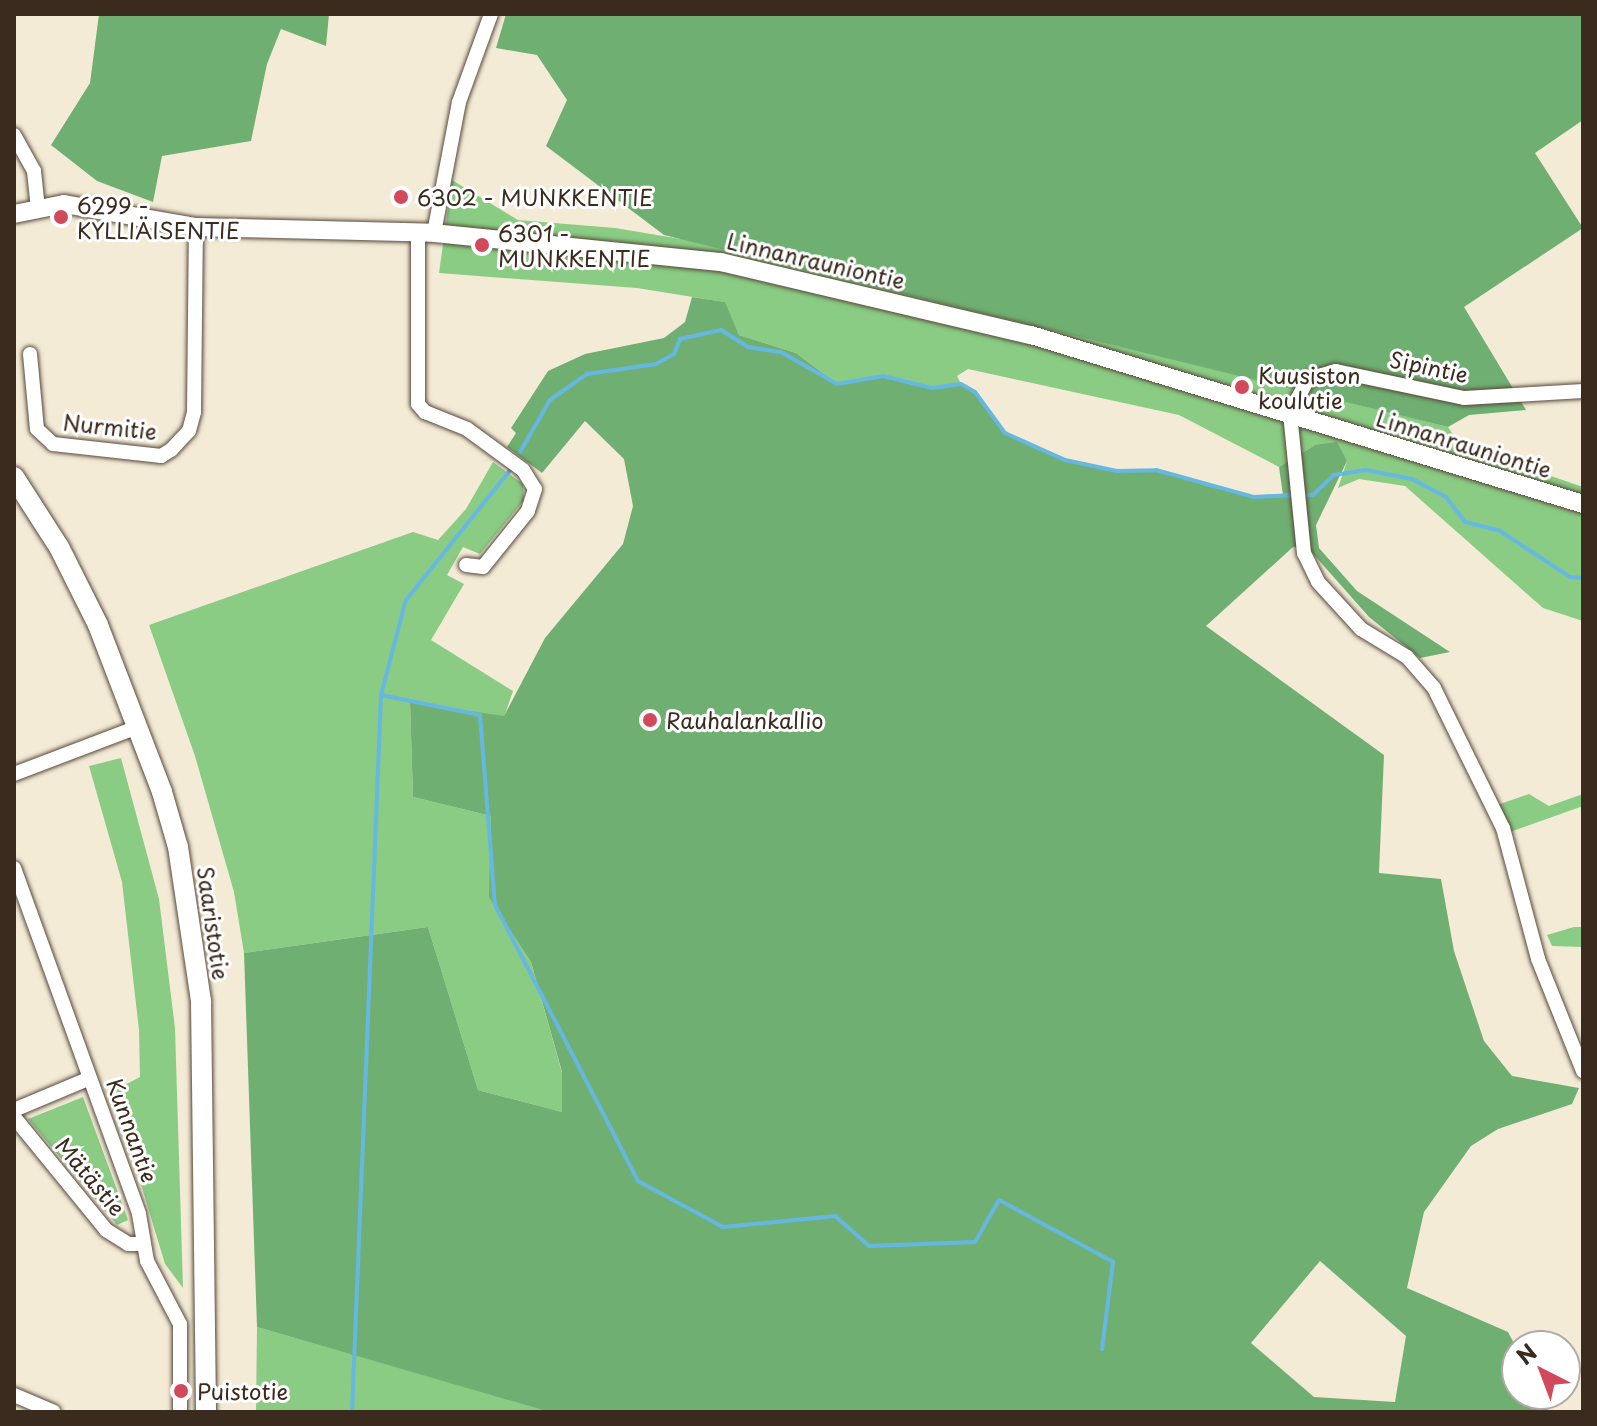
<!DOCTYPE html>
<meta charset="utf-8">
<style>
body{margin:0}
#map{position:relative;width:1597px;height:1426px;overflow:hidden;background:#f3ebd6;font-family:"Playpen Sans",sans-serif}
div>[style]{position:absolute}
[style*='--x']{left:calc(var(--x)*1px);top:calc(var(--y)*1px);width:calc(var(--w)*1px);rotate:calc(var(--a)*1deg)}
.green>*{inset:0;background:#8acc84}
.forest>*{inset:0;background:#6fb072}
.stream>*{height:4px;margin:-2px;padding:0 2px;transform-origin:2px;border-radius:2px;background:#66b8e2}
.roads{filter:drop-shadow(0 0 2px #57473a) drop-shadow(0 0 2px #57473a)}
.minor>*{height:14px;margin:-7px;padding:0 7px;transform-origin:7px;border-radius:7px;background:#fff}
.tertiary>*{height:18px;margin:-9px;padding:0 9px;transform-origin:9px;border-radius:9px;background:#fff}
.secondary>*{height:20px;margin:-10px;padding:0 10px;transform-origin:10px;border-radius:10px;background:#fff}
.dots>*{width:22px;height:22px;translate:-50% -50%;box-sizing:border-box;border:4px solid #fff;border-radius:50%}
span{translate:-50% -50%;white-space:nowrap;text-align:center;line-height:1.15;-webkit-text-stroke:6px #fff;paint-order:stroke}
.poi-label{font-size:22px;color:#3b2a1e}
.left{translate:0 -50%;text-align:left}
.street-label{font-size:22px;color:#3b2a1e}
.frame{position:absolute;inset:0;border:16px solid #3b2a1e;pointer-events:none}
.north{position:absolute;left:1501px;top:1330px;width:80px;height:80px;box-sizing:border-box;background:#fff;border:2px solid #b1aaa5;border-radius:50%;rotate:318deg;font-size:22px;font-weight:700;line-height:32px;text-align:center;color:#3b2a1e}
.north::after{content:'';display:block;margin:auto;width:28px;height:36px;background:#d1495b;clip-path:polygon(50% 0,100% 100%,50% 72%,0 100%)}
</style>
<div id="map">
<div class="green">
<i style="clip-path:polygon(452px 180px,518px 220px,615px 228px,729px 247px,1448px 427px,1460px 445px,1583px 487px,1583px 621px,1543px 608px,1405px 486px,1359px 479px,1338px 488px,1347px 461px,1315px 445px,1279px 467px,1179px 415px,968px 369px,957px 376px,961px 384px,932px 388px,883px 376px,837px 384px,796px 353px,739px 335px,724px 302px,637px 288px,439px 273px)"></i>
<i style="clip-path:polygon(493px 462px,523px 484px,524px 500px,480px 554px,463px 547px,447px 575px,464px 584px,431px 640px,513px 691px,504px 717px,410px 702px,413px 797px,491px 816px,490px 897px,531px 962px,562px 1073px,562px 1112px,478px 1090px,428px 927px,244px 953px,234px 892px,195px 756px,149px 625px,413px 532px,438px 540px,466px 509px)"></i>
<i style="clip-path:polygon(121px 758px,159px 899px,175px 1028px,183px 1288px,165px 1264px,113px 1091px,140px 1077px,139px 1030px,122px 882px,89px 766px)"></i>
<i style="clip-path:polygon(1529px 794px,1549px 806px,1583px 794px,1583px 806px,1507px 833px,1497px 805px)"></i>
<i style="clip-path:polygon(1574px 927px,1583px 927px,1583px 947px,1552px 946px,1547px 935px)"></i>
<i style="clip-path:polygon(83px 1097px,128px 1220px,117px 1225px,28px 1119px)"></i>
<i style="clip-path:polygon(257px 1327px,549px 1411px,550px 1412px,256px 1412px)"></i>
</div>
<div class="forest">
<i style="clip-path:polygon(99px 14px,329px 14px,326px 46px,281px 29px,267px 64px,251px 141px,162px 156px,153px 202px,97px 181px,51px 145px,90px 83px)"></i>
<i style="clip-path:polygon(506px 14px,1583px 14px,1583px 120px,1535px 153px,1583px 228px,1464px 307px,1526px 410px,1469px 415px,1448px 427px,664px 235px,546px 146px,567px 100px,537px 55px,496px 48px)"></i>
<i style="clip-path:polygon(evenodd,692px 297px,725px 302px,739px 335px,796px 353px,837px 384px,883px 376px,931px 388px,961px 384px,975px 392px,1005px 433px,1065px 460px,1117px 471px,1156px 470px,1254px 497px,1283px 495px,1279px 467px,1315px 445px,1337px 442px,1347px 461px,1316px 525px,1319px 548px,1357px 591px,1450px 652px,1420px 658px,1369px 617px,1308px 548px,1293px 547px,1206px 626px,1384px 755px,1379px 873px,1441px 879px,1454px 951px,1484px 1041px,1512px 1076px,1579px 1088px,1572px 1104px,1498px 1129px,1471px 1146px,1424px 1212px,1407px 1288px,1508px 1332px,1517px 1349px,1517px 1394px,1540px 1394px,1549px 1412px,550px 1412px,257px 1327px,244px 953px,428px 927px,478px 1090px,562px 1112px,562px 1072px,531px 962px,489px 897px,491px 816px,413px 797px,410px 702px,504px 716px,545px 638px,623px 544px,633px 506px,624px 459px,585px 421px,542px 473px,507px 447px,516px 433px,511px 428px,548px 371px,585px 354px,664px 338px,685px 322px,692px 297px,1320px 1261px,1406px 1336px,1395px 1402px,1314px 1397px,1251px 1343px,1320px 1261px)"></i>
</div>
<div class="stream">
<i style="--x:520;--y:452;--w:60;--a:-60"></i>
<i style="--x:550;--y:400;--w:45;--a:-35.1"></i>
<i style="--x:587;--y:374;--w:70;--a:-8.2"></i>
<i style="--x:656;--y:364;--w:21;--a:-29"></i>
<i style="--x:674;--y:354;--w:16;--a:-68"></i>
<i style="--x:680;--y:339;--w:42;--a:-12.4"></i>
<i style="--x:721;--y:330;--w:32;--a:32"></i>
<i style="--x:748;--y:347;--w:33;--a:9"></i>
<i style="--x:781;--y:352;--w:64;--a:29.7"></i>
<i style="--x:837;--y:384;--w:47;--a:-9.9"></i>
<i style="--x:883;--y:376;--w:50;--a:13.8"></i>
<i style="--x:932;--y:388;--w:29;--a:-8"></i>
<i style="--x:961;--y:384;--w:16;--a:30"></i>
<i style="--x:975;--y:392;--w:51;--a:53.8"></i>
<i style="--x:1005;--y:433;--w:66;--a:24.2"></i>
<i style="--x:1065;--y:460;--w:53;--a:11.9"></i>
<i style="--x:1117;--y:471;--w:39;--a:-1"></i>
<i style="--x:1156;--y:470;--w:102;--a:15.4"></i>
<i style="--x:1254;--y:497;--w:40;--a:-2.9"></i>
<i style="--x:1303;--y:495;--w:10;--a:0"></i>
<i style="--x:1313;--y:495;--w:29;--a:-44"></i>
<i style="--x:1334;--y:475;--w:32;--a:-9"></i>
<i style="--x:1366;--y:470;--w:47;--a:11.1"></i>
<i style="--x:1412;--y:479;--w:38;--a:28"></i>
<i style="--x:1446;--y:497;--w:31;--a:53"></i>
<i style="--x:1465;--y:522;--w:36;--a:14"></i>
<i style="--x:1500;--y:531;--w:84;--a:33.3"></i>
<i style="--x:1570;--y:577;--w:13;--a:4"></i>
<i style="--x:381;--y:695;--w:101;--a:11.4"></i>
<i style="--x:480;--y:715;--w:191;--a:85.5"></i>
<i style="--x:495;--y:905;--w:311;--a:62.6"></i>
<i style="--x:638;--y:1181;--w:97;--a:28.4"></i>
<i style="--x:723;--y:1227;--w:113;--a:-5.6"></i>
<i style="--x:835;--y:1216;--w:45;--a:41.4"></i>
<i style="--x:869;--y:1246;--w:106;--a:-2.2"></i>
<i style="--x:975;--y:1242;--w:48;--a:-60.3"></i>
<i style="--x:999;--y:1200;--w:130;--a:28.5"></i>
<i style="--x:1113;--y:1262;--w:88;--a:97.2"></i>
<i style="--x:352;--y:1412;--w:718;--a:-87.68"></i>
<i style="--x:381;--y:695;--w:98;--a:-75.3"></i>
<i style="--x:406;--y:600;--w:166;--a:-51.3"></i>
</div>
<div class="roads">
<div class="minor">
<i style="--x:14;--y:135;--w:41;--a:60.9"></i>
<i style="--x:34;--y:171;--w:36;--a:84"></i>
<i style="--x:418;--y:232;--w:172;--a:90"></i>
<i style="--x:418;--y:404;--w:11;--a:49"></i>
<i style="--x:425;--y:412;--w:45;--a:22"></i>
<i style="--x:467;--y:429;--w:69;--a:36.2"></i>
<i style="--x:523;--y:470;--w:22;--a:58"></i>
<i style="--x:535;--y:489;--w:23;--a:108"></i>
<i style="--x:528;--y:511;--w:72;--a:128.8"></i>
<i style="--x:483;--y:567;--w:17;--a:-173"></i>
<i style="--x:434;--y:233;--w:133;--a:-79.2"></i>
<i style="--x:459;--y:102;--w:94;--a:-70"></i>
<i style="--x:30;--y:354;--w:75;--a:84.7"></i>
<i style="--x:37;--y:429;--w:22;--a:43"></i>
<i style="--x:53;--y:444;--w:109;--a:6.3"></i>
<i style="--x:161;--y:456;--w:12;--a:-31"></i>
<i style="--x:171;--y:450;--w:26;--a:-47"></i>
<i style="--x:189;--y:431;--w:20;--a:-75"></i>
<i style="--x:194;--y:412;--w:185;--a:-89.4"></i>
<i style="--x:1583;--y:391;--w:119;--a:176.6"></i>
<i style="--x:1464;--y:398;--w:131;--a:-168.1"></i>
<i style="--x:1336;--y:371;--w:29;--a:164"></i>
<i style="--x:1308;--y:379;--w:38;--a:118"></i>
<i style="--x:1290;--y:413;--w:141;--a:84.3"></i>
<i style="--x:1304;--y:553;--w:32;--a:64"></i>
<i style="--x:1318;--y:582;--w:64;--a:47.5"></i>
<i style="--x:1361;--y:629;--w:54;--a:31.3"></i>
<i style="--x:1407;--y:657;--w:41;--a:48.9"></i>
<i style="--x:1434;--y:688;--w:156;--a:63.8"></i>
<i style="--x:1503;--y:828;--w:136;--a:75"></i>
<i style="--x:1538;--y:959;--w:121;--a:68.1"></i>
<i style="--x:14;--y:774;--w:133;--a:-20.8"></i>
<i style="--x:14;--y:868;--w:368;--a:70.1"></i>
<i style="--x:139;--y:1214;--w:48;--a:80.3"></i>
<i style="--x:147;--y:1261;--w:71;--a:62.4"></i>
<i style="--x:180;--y:1324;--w:88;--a:90"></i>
<i style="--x:14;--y:1110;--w:82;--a:-22.8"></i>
<i style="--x:14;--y:1117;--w:146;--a:50.8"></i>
<i style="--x:106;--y:1230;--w:26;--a:32"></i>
<i style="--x:128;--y:1244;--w:16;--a:0"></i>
<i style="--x:14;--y:1395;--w:43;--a:23"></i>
</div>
<div class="tertiary">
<i style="--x:14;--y:214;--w:51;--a:-11.3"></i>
<i style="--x:64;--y:204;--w:134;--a:9.9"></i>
<i style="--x:196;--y:227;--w:238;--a:1.4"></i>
<i style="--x:434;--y:233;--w:288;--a:5.8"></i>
<i style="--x:721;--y:262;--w:318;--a:13.3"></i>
<i style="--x:1031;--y:335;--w:577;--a:17.02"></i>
</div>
<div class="secondary">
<i style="--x:14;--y:477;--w:83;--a:57.3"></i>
<i style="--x:59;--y:547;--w:87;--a:63.4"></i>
<i style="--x:98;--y:625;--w:179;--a:69"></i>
<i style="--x:162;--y:792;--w:57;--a:73.8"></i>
<i style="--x:178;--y:847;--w:156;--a:81.5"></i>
<i style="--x:201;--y:1001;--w:411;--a:89.3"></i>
</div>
</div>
<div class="dots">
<i style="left:401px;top:197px;background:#d1495b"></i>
<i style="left:61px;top:217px;background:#d1495b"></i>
<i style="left:482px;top:245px;background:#d1495b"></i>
<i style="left:1242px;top:387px;background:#d1495b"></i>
<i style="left:650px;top:720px;background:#d1495b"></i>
<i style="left:181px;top:1391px;background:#d1495b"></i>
</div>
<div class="poi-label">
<span class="left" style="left:417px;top:197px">6302 - MUNKKENTIE</span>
<span class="left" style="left:77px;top:217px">6299 -<br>KYLLIÄISENTIE</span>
<span class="left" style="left:498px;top:245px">6301 -<br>MUNKKENTIE</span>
<span class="left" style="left:1258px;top:387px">Kuusiston<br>koulutie</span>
<span class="left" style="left:666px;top:720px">Rauhalankallio</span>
<span class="left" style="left:197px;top:1391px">Puistotie</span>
</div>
<div class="street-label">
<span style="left:816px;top:260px;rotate:13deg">Linnanrauniontie</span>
<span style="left:1429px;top:366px;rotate:12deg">Sipintie</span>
<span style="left:110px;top:426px;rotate:6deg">Nurmitie</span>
<span style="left:1464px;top:443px;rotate:17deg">Linnanrauniontie</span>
<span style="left:214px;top:923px;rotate:82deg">Saaristotie</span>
<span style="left:133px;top:1130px;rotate:70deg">Kunnantie</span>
<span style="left:91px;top:1176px;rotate:50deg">Mätästie</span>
</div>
<div class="frame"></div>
<div class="north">N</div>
</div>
